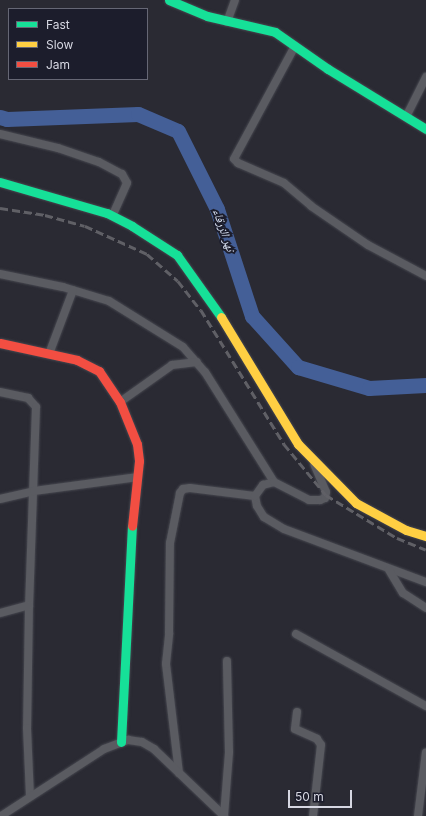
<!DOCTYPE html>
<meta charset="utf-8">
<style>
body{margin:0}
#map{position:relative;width:426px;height:816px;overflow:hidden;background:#2a2a33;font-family:Inter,"Noto Naskh Arabic",sans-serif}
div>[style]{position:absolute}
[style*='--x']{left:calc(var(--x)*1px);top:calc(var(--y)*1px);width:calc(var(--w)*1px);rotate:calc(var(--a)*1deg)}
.river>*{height:15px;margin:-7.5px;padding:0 7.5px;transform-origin:7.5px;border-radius:7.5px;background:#445f97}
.roads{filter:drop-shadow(0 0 1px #46474f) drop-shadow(0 0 1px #46474f)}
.street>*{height:8px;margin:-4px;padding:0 4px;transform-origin:4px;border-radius:4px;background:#5a5b61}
.fast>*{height:9px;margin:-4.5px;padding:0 4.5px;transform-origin:4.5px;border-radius:4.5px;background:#16e098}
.slow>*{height:9px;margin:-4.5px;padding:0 4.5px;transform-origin:4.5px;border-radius:4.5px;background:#ffcf43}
.jam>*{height:9px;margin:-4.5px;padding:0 4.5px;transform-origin:4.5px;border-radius:4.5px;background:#f24e42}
.rail>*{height:2.5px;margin-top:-1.25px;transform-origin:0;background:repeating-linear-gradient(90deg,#606066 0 8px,transparent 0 12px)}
span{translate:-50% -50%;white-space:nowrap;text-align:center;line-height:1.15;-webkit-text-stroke:4px #1c1d2c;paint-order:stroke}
.water-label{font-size:12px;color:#d8e1f3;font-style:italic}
.legend{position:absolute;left:8px;top:8px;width:140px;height:72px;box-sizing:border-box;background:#1c1d2c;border:1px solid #666775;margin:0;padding:5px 7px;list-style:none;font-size:12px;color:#d6d7e2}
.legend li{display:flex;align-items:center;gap:8px;height:20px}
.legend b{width:20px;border:1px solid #666775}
.scale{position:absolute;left:288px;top:790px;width:64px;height:18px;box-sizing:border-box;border:2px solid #d6d7e2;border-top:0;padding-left:5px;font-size:12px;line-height:14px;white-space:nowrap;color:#d6d7e2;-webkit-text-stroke:3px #1c1d2c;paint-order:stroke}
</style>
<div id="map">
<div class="river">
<i style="--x:0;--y:117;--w:7;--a:16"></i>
<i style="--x:7;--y:119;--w:131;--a:-2.2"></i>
<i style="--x:138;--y:114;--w:43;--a:23"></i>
<i style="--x:178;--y:131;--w:87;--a:63.4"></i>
<i style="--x:217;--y:209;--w:113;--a:71.9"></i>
<i style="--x:252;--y:316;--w:69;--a:48"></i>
<i style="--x:298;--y:367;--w:74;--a:16.5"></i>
<i style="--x:369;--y:388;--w:57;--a:-3"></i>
</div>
<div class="roads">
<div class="street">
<i style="--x:227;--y:22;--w:23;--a:-70"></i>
<i style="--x:295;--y:46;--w:128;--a:118.4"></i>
<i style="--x:234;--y:159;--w:6;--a:45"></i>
<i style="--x:238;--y:163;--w:50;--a:23.5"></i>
<i style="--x:284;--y:183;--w:35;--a:40"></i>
<i style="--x:311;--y:206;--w:69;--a:34.4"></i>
<i style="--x:368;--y:245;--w:66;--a:28.1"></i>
<i style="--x:406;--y:117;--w:45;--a:-63.4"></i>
<i style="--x:0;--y:134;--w:60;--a:13.6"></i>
<i style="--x:58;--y:148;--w:43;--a:18.9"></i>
<i style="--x:99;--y:162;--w:26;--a:28"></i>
<i style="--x:122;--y:174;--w:10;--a:61"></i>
<i style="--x:127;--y:183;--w:36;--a:114"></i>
<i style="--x:0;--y:274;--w:64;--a:11.7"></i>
<i style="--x:63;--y:287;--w:48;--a:16.9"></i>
<i style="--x:109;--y:301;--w:87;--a:31.9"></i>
<i style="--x:183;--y:347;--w:33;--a:49"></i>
<i style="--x:205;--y:372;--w:130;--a:57.9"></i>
<i style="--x:49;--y:354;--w:68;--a:-69.4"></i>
<i style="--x:0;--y:392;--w:29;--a:12"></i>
<i style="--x:28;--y:398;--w:12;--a:48"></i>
<i style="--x:36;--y:407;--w:198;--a:92"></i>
<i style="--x:29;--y:605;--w:123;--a:90.9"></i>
<i style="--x:27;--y:728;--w:68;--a:87.5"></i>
<i style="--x:120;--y:402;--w:64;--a:-35.4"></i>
<i style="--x:172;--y:365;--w:25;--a:-7"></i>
<i style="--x:255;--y:496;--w:10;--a:79"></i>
<i style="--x:257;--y:506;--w:13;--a:58"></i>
<i style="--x:264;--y:517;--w:23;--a:31"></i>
<i style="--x:284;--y:529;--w:152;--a:20.5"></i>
<i style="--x:0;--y:499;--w:35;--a:-13"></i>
<i style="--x:34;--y:491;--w:105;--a:-7.7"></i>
<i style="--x:389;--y:570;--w:27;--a:59"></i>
<i style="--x:403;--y:593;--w:27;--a:33"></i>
<i style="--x:0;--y:613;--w:30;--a:-15"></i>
<i style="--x:296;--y:634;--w:149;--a:29"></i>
<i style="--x:297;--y:712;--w:17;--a:97"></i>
<i style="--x:295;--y:729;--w:24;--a:24"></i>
<i style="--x:317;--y:739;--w:7;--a:56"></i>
<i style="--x:321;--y:745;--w:71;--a:96.4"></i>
<i style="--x:179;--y:773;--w:110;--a:-96.8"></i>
<i style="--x:166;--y:664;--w:31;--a:-84"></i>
<i style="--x:169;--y:633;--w:90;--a:-89.4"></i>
<i style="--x:170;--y:543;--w:51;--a:-78.7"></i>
<i style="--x:180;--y:493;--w:5;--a:-53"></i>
<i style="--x:183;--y:489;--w:7;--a:-8"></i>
<i style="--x:190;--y:488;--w:65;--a:7"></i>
<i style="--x:255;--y:496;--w:14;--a:-54"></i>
<i style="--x:263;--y:485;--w:11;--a:-15"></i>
<i style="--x:274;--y:482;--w:39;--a:27"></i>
<i style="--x:309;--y:500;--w:11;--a:0"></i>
<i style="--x:320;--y:500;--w:5;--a:-22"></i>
<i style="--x:325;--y:498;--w:6;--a:-81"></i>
<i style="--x:326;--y:492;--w:30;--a:-113"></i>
<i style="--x:1;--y:816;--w:123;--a:-33"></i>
<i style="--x:104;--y:749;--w:26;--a:-21"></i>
<i style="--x:128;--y:740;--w:14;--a:8"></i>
<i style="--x:142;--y:742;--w:14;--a:30"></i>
<i style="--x:154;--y:749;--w:97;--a:43.7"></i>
<i style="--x:224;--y:816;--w:64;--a:-85.5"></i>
<i style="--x:229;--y:752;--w:91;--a:-91.3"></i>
<i style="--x:418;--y:816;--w:64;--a:-82.9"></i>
</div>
<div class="fast">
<i style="--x:169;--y:0;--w:41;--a:22.8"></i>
<i style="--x:207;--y:16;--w:70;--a:13.2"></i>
<i style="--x:275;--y:32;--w:65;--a:34.9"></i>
<i style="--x:328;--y:69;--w:115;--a:31.5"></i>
<i style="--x:0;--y:182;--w:111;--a:16.2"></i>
<i style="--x:107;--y:213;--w:28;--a:27"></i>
<i style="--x:132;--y:226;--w:54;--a:32.8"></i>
<i style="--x:177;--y:255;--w:76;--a:54.6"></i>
<i style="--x:121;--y:742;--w:216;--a:-87.1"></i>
</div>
<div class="slow">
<i style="--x:221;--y:317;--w:149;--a:58.8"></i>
<i style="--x:298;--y:444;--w:83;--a:45.5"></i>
<i style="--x:356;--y:503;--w:57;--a:28.4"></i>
<i style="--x:406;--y:530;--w:21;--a:17"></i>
</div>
<div class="jam">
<i style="--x:0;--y:343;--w:79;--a:12.4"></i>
<i style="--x:77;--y:360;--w:25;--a:27"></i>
<i style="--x:99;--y:371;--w:37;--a:56"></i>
<i style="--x:120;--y:402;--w:45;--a:68"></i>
<i style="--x:137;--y:444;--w:17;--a:83"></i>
<i style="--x:139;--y:461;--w:65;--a:96.1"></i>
</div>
</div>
<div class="rail">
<i style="--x:0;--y:208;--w:46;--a:8.8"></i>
<i style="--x:45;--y:215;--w:41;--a:15.4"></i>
<i style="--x:85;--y:226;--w:68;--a:24.3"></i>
<i style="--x:147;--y:254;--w:41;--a:41.1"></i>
<i style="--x:178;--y:281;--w:37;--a:52"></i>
<i style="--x:201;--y:310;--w:158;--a:58.2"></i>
<i style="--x:284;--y:444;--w:66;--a:50.5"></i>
<i style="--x:326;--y:495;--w:83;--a:31.2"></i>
<i style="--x:397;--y:538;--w:31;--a:22"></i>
</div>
<div class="water-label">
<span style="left:224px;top:230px;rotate:71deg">نهر الزرقاء</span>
</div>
<ul class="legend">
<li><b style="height:5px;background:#16e098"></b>Fast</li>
<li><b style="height:5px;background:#ffcf43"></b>Slow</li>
<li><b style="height:5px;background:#f24e42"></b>Jam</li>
</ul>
<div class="scale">50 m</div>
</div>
